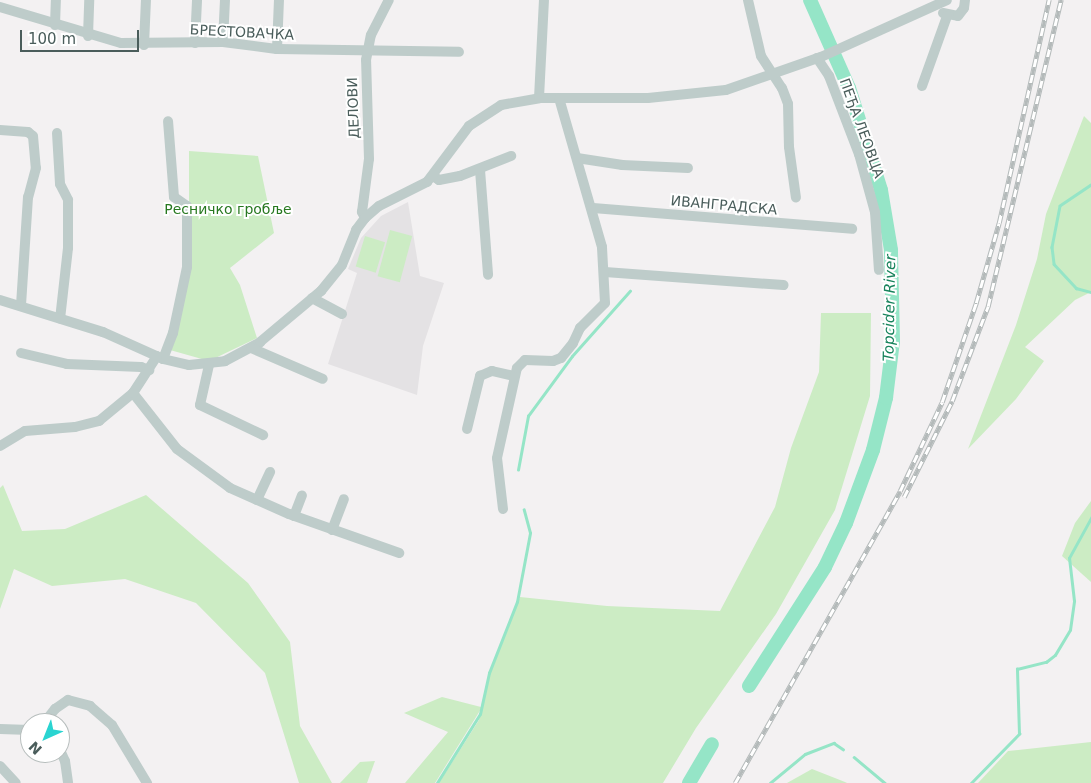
<!DOCTYPE html>
<meta charset="utf-8">
<style>
body{margin:0}
#map{position:relative;width:1091px;height:783px;overflow:hidden;background:#f3f1f2;font-family:"DejaVu Sans",sans-serif}
div>[style]{position:absolute}
[style*='--x']{left:calc(var(--x)*1px);top:calc(var(--y)*1px);width:calc(var(--w)*1px);rotate:calc(var(--a)*1deg)}
.education>*{inset:0;background:#e4e2e4}
.green>*{inset:0;background:#ccecc4;transform-origin:0 0}
.stream>*{height:2.5px;margin:-1.25px;padding:0 1.25px;transform-origin:1.25px;border-radius:1.25px;background:#95e5c7}
.river>*{height:14px;margin:-7px;padding:0 7px;transform-origin:7px;border-radius:7px;background:#95e5c7}
.minor>*{height:10px;margin:-5px;padding:0 5px;transform-origin:5px;border-radius:5px;background:#beccca}
.rail>*{height:4.5px;margin-top:-2.25px;transform-origin:0;background:repeating-linear-gradient(90deg,#fff 0 8px,#b4baba 0 16px);box-sizing:border-box;border-block:1px solid #b4baba}
span{translate:-50% -50%;white-space:nowrap;text-align:center;line-height:1.15;-webkit-text-stroke:4px #fff;paint-order:stroke}
.street-label{font-size:14px;color:#4a5d5b}
.park-label{font-size:14px;color:#277820}
.water-label{font-size:15px;color:#18835c;font-style:italic}
.north{position:absolute;left:20px;top:713px;width:50px;height:50px;box-sizing:border-box;background:#fff;border:1px solid #b7bebd;border-radius:50%;rotate:224deg;font-size:14px;font-weight:700;line-height:20px;text-align:center;color:#4a5d5b}
.north::after{content:'';display:block;margin:auto;width:18px;height:22px;background:#2ad4d1;clip-path:polygon(50% 0,100% 100%,50% 72%,0 100%)}
.scale{position:absolute;left:20px;top:30px;width:119px;height:22px;box-sizing:border-box;border:2px solid #4a5d5b;border-top:0;padding-left:6px;font-size:15px;line-height:18px;white-space:nowrap;color:#4a5d5b;-webkit-text-stroke:4px #fff;paint-order:stroke}
</style>
<div id="map">
<div class="education">
<i style="clip-path:polygon(408px 202px,420px 276px,444px 283px,423px 346px,417px 395px,328px 364px,357px 273px,348px 269px,361px 238px,381px 216px)"></i>
</div>
<div class="green">
<i style="clip-path:polygon(1084px 116px,1091px 123px,1091px 292px,1075px 300px,1025px 347px,1044px 361px,1016px 399px,968px 449px,1016px 325px,1037px 259px,1046px 214px)"></i>
<i style="clip-path:polygon(189px 151px,258px 156px,274px 233px,230px 268px,240px 285px,257px 338px,209px 361px,170px 350px,189px 265px)"></i>
<i style="left:390px;top:230px;width:23px;height:48px;rotate:15deg"></i>
<i style="left:365px;top:236px;width:21px;height:32px;rotate:17deg"></i>
<i style="clip-path:polygon(821px 313px,871px 313px,870px 396px,835px 510px,776px 614px,696px 728px,663px 783px,439px 783px,479px 720px,481px 709px,435px 783px,405px 783px,448px 732px,404px 713px,442px 697px,481px 707px,489px 673px,520px 597px,607px 606px,720px 611px,775px 507px,791px 448px,819px 372px)"></i>
<i style="clip-path:polygon(3px 485px,22px 531px,65px 529px,146px 495px,248px 583px,290px 642px,300px 726px,332px 783px,299px 783px,265px 673px,196px 603px,125px 579px,52px 586px,14px 569px,0 609px,0 488px)"></i>
<i style="clip-path:polygon(1091px 501px,1091px 582px,1062px 556px,1075px 523px)"></i>
<i style="clip-path:polygon(1091px 742px,1091px 783px,978px 783px,1008px 751px)"></i>
<i style="clip-path:polygon(375px 761px,367px 783px,340px 783px,360px 762px)"></i>
<i style="clip-path:polygon(812px 769px,845px 782px,847px 783px,787px 783px)"></i>
</div>
<div class="stream">
<i style="--x:1091;--y:185;--w:37;--a:146"></i>
<i style="--x:1060;--y:206;--w:42;--a:101"></i>
<i style="--x:1052;--y:247;--w:17;--a:83"></i>
<i style="--x:1054;--y:264;--w:33;--a:47"></i>
<i style="--x:1076;--y:288;--w:16;--a:15"></i>
<i style="--x:518;--y:470;--w:55;--a:-79.5"></i>
<i style="--x:528;--y:416;--w:74;--a:-53.7"></i>
<i style="--x:572;--y:356;--w:87;--a:-48.3"></i>
<i style="--x:854;--y:757;--w:40;--a:40"></i>
<i style="--x:437;--y:783;--w:81;--a:-58.1"></i>
<i style="--x:480;--y:714;--w:42;--a:-77.6"></i>
<i style="--x:489;--y:673;--w:76;--a:-68.5"></i>
<i style="--x:517;--y:602;--w:70;--a:-79.3"></i>
<i style="--x:530;--y:533;--w:24;--a:-105"></i>
<i style="--x:770;--y:783;--w:45;--a:-39.6"></i>
<i style="--x:805;--y:754;--w:31;--a:-21"></i>
<i style="--x:834;--y:743;--w:11;--a:34"></i>
<i style="--x:971;--y:783;--w:69;--a:-45.6"></i>
<i style="--x:1019;--y:734;--w:65;--a:-91.8"></i>
<i style="--x:1017;--y:669;--w:30;--a:-14"></i>
<i style="--x:1046;--y:662;--w:11;--a:-38"></i>
<i style="--x:1055;--y:655;--w:29;--a:-59"></i>
<i style="--x:1070;--y:630;--w:29;--a:-82"></i>
<i style="--x:1074;--y:601;--w:43;--a:-96.6"></i>
<i style="--x:1069;--y:558;--w:46;--a:-61.2"></i>
</div>
<div class="river">
<i style="--x:749;--y:686;--w:141;--a:-57.4"></i>
<i style="--x:825;--y:567;--w:49;--a:-64.5"></i>
<i style="--x:846;--y:523;--w:78;--a:-69.7"></i>
<i style="--x:873;--y:450;--w:54;--a:-76"></i>
<i style="--x:886;--y:398;--w:57;--a:-83"></i>
<i style="--x:893;--y:341;--w:91;--a:-91.3"></i>
<i style="--x:891;--y:250;--w:61;--a:-99.5"></i>
<i style="--x:881;--y:190;--w:107;--a:-107.4"></i>
<i style="--x:849;--y:88;--w:96;--a:-113.9"></i>
<i style="--x:689;--y:783;--w:45;--a:-59.5"></i>
</div>
<div class="minor">
<i style="--x:748;--y:0;--w:57;--a:76.9"></i>
<i style="--x:761;--y:56;--w:38;--a:57"></i>
<i style="--x:782;--y:88;--w:17;--a:69"></i>
<i style="--x:788;--y:104;--w:43;--a:88.7"></i>
<i style="--x:789;--y:147;--w:51;--a:82.2"></i>
<i style="--x:0;--y:7;--w:126;--a:16.6"></i>
<i style="--x:121;--y:43;--w:102;--a:-0.6"></i>
<i style="--x:223;--y:42;--w:54;--a:7.4"></i>
<i style="--x:277;--y:49;--w:182;--a:0.9"></i>
<i style="--x:943;--y:13;--w:15;--a:11"></i>
<i style="--x:958;--y:16;--w:10;--a:-53"></i>
<i style="--x:964;--y:8;--w:8;--a:-83"></i>
<i style="--x:55;--y:25;--w:25;--a:-88"></i>
<i style="--x:88;--y:36;--w:36;--a:-88"></i>
<i style="--x:223;--y:42;--w:42;--a:-87.3"></i>
<i style="--x:195;--y:43;--w:43;--a:-87.3"></i>
<i style="--x:144;--y:45;--w:45;--a:-87.5"></i>
<i style="--x:277;--y:49;--w:49;--a:-87.7"></i>
<i style="--x:817;--y:58;--w:22;--a:56"></i>
<i style="--x:829;--y:76;--w:84;--a:69"></i>
<i style="--x:859;--y:154;--w:60;--a:74.6"></i>
<i style="--x:875;--y:212;--w:58;--a:86.1"></i>
<i style="--x:922;--y:86;--w:74;--a:-70.3"></i>
<i style="--x:539;--y:98;--w:98;--a:-87.1"></i>
<i style="--x:0;--y:130;--w:28;--a:4"></i>
<i style="--x:28;--y:132;--w:6;--a:39"></i>
<i style="--x:33;--y:136;--w:32;--a:85"></i>
<i style="--x:36;--y:168;--w:30;--a:105"></i>
<i style="--x:28;--y:197;--w:109;--a:93.7"></i>
<i style="--x:57;--y:133;--w:51;--a:86.6"></i>
<i style="--x:60;--y:184;--w:18;--a:63"></i>
<i style="--x:68;--y:200;--w:48;--a:90"></i>
<i style="--x:68;--y:248;--w:71;--a:96.4"></i>
<i style="--x:577;--y:158;--w:46;--a:8.8"></i>
<i style="--x:622;--y:165;--w:66;--a:2.6"></i>
<i style="--x:480;--y:170;--w:105;--a:85.6"></i>
<i style="--x:433;--y:176;--w:7;--a:34"></i>
<i style="--x:439;--y:180;--w:21;--a:-11"></i>
<i style="--x:460;--y:176;--w:55;--a:-21.4"></i>
<i style="--x:593;--y:208;--w:260;--a:4.6"></i>
<i style="--x:365;--y:218;--w:7;--a:-117"></i>
<i style="--x:362;--y:212;--w:53;--a:-82.5"></i>
<i style="--x:369;--y:159;--w:99;--a:-91.7"></i>
<i style="--x:366;--y:60;--w:25;--a:-79"></i>
<i style="--x:371;--y:35;--w:39;--a:-63"></i>
<i style="--x:605;--y:272;--w:179;--a:4.2"></i>
<i style="--x:312;--y:298;--w:34;--a:28"></i>
<i style="--x:0;--y:300;--w:108;--a:17.3"></i>
<i style="--x:103;--y:332;--w:66;--a:24.2"></i>
<i style="--x:163;--y:359;--w:27;--a:13"></i>
<i style="--x:189;--y:365;--w:36;--a:-6"></i>
<i style="--x:225;--y:361;--w:40;--a:-28"></i>
<i style="--x:260;--y:342;--w:80;--a:-39.9"></i>
<i style="--x:321;--y:291;--w:33;--a:-51"></i>
<i style="--x:342;--y:265;--w:38;--a:-68"></i>
<i style="--x:356;--y:230;--w:15;--a:-53"></i>
<i style="--x:365;--y:218;--w:18;--a:-41"></i>
<i style="--x:379;--y:206;--w:54;--a:-26.6"></i>
<i style="--x:427;--y:182;--w:70;--a:-53.1"></i>
<i style="--x:469;--y:126;--w:38;--a:-33"></i>
<i style="--x:501;--y:105;--w:39;--a:-10"></i>
<i style="--x:539;--y:98;--w:109;--a:0"></i>
<i style="--x:648;--y:98;--w:78;--a:-5.9"></i>
<i style="--x:726;--y:90;--w:101;--a:-19.2"></i>
<i style="--x:821;--y:57;--w:138;--a:-24.3"></i>
<i style="--x:251;--y:348;--w:78;--a:23.3"></i>
<i style="--x:21;--y:353;--w:47;--a:13.4"></i>
<i style="--x:67;--y:364;--w:74;--a:2.3"></i>
<i style="--x:141;--y:367;--w:9;--a:21"></i>
<i style="--x:163;--y:359;--w:28;--a:-69"></i>
<i style="--x:173;--y:333;--w:67;--a:-78"></i>
<i style="--x:187;--y:267;--w:61;--a:-90"></i>
<i style="--x:187;--y:206;--w:16;--a:-145"></i>
<i style="--x:174;--y:197;--w:76;--a:-94.5"></i>
<i style="--x:209;--y:365;--w:41;--a:102.7"></i>
<i style="--x:200;--y:405;--w:70;--a:25.5"></i>
<i style="--x:133;--y:393;--w:71;--a:51.8"></i>
<i style="--x:177;--y:449;--w:66;--a:36.3"></i>
<i style="--x:230;--y:488;--w:64;--a:23.8"></i>
<i style="--x:289;--y:514;--w:117;--a:19.5"></i>
<i style="--x:467;--y:429;--w:55;--a:-76.2"></i>
<i style="--x:480;--y:376;--w:13;--a:-23"></i>
<i style="--x:492;--y:371;--w:22;--a:13"></i>
<i style="--x:0;--y:446;--w:29;--a:-31"></i>
<i style="--x:25;--y:431;--w:50;--a:-4.6"></i>
<i style="--x:75;--y:427;--w:25;--a:-14"></i>
<i style="--x:99;--y:421;--w:44;--a:-39.5"></i>
<i style="--x:133;--y:393;--w:44;--a:-57"></i>
<i style="--x:257;--y:500;--w:31;--a:-65"></i>
<i style="--x:503;--y:509;--w:51;--a:-96.7"></i>
<i style="--x:497;--y:458;--w:92;--a:-77.5"></i>
<i style="--x:517;--y:368;--w:11;--a:-45"></i>
<i style="--x:525;--y:360;--w:28;--a:2"></i>
<i style="--x:553;--y:361;--w:9;--a:-21"></i>
<i style="--x:561;--y:358;--w:19;--a:-51"></i>
<i style="--x:573;--y:343;--w:17;--a:-65"></i>
<i style="--x:580;--y:328;--w:35;--a:-45"></i>
<i style="--x:605;--y:303;--w:56;--a:-93.1"></i>
<i style="--x:602;--y:247;--w:155;--a:-106.1"></i>
<i style="--x:294;--y:516;--w:22;--a:-69"></i>
<i style="--x:332;--y:530;--w:33;--a:-69"></i>
<i style="--x:44;--y:723;--w:18;--a:-52"></i>
<i style="--x:55;--y:709;--w:16;--a:-35"></i>
<i style="--x:68;--y:700;--w:23;--a:15"></i>
<i style="--x:90;--y:706;--w:29;--a:41"></i>
<i style="--x:112;--y:725;--w:68;--a:58.9"></i>
<i style="--x:0;--y:729;--w:30;--a:2"></i>
<i style="--x:60;--y:750;--w:12;--a:66"></i>
<i style="--x:65;--y:761;--w:22;--a:82"></i>
<i style="--x:0;--y:766;--w:23;--a:47"></i>
</div>
<div class="rail">
<i style="--x:904;--y:497;--w:107;--a:-63.4"></i>
<i style="--x:952;--y:401;--w:102;--a:-69.2"></i>
<i style="--x:988;--y:306;--w:315;--a:-76.6"></i>
<i style="--x:735;--y:783;--w:335;--a:-60.5"></i>
<i style="--x:900;--y:491;--w:98;--a:-64.7"></i>
<i style="--x:942;--y:402;--w:105;--a:-71"></i>
<i style="--x:976;--y:303;--w:83;--a:-74"></i>
<i style="--x:999;--y:223;--w:229;--a:-77.4"></i>
</div>
<div class="street-label">
<span style="left:242px;top:32px;rotate:3deg">БРЕСТОВАЧКА</span>
<span style="left:353px;top:108px;rotate:-92deg">ДЕЛОВИ</span>
<span style="left:862px;top:128px;rotate:70deg">ПЕЂА ЛЕОВЦА</span>
<span style="left:724px;top:205px;rotate:5deg">ИВАНГРАДСКА</span>
</div>
<div class="park-label">
<span style="left:228px;top:209px">Ресничко гробље</span>
</div>
<div class="water-label">
<span style="left:890px;top:308px;rotate:-89deg">Topcider River</span>
</div>
<div class="north">N</div>
<div class="scale">100 m</div>
</div>
